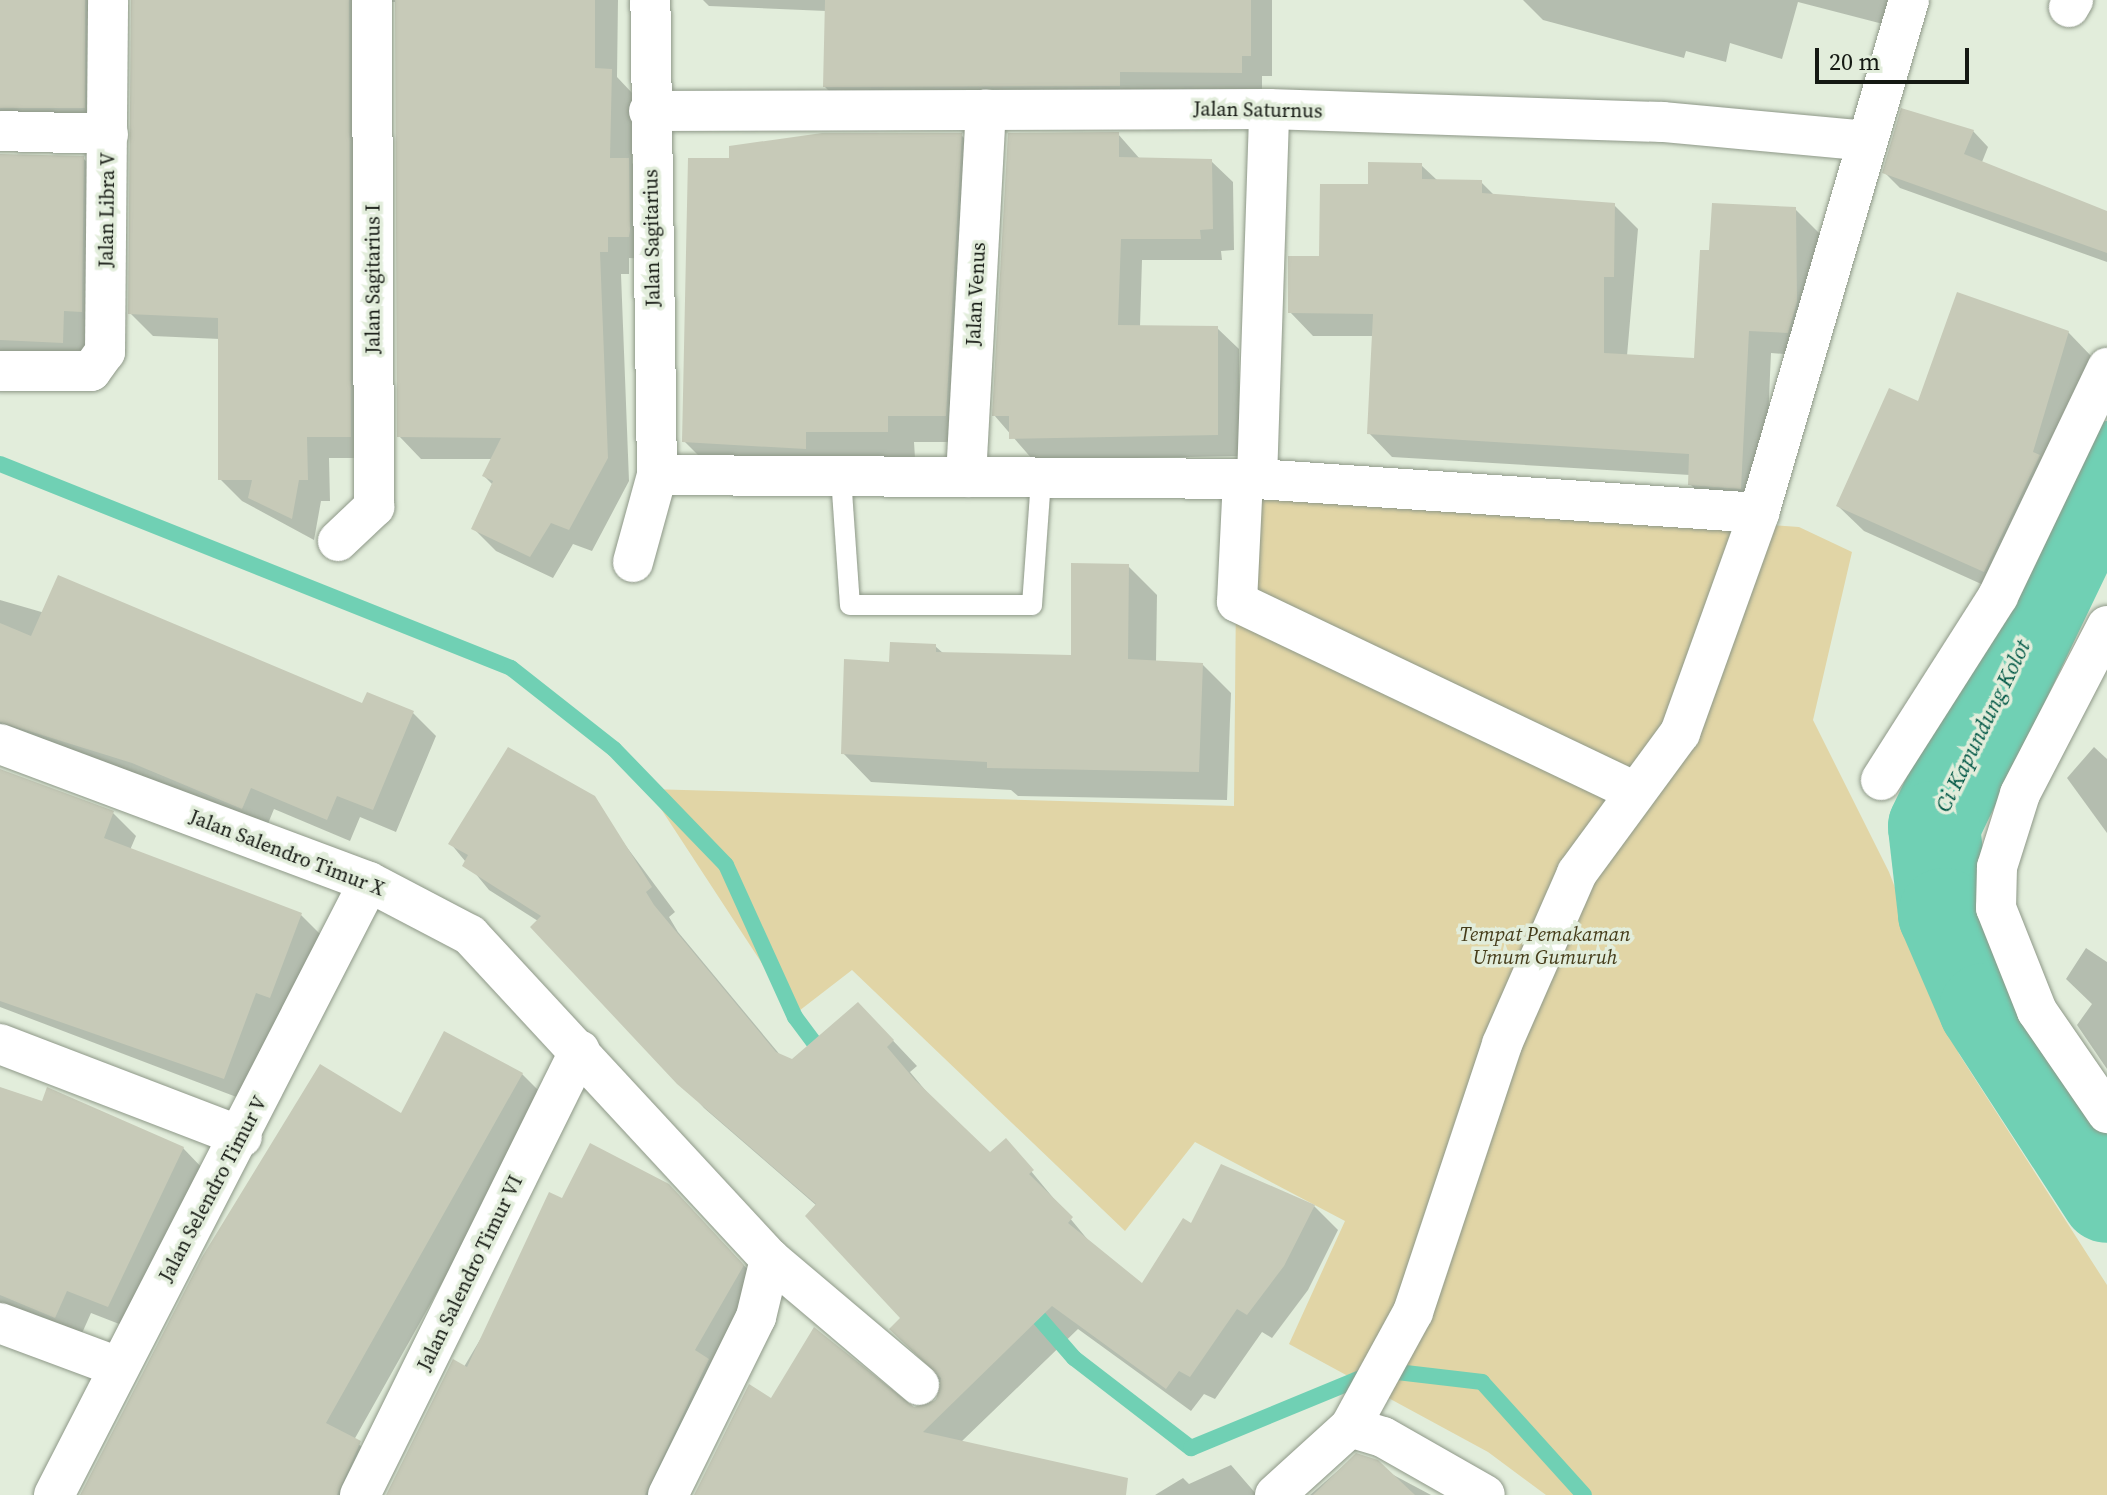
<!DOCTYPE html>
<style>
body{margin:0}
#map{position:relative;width:2107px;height:1495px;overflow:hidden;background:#e2eddb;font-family:"Source Serif 4",serif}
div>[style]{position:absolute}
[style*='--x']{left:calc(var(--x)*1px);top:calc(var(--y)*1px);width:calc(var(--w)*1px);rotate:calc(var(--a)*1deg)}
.green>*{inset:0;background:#e1d5a6}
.shadow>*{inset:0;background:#0003}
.stream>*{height:16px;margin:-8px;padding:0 8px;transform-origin:8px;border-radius:8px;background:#70d0b4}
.river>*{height:92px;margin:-46px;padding:0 46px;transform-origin:46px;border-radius:46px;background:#70d0b4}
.building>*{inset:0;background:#c7cab8;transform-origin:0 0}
.roads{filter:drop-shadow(0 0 2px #8e9888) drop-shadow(0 0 2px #8e9888)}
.service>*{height:20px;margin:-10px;padding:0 10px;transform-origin:10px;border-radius:10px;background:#fff}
.minor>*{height:40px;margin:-20px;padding:0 20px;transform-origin:20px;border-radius:20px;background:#fff}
span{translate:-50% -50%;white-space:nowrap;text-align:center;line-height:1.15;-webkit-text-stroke:7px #e2eddb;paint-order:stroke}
.street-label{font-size:20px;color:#151913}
.park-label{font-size:20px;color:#453c1a;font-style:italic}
.water-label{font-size:22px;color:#025846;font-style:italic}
.scale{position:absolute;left:1815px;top:48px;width:154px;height:36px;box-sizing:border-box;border:4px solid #151913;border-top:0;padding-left:10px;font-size:24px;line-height:28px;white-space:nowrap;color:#151913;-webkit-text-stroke:6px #e2eddb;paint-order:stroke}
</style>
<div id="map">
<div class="green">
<i style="clip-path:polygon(1237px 488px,1799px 527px,1852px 552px,1813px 720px,1889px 872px,1959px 1054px,2107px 1285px,2107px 1495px,1546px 1495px,1488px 1452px,1289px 1344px,1345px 1221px,1195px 1142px,1125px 1231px,852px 970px,795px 1014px,648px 789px,1234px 806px)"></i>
</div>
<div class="shadow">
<i style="clip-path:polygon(0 0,128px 0,109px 11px,106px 132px,23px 130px,0 151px)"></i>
<i style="clip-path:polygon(133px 0,618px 0,617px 77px,633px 94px,632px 163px,651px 182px,651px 259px,629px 258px,629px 274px,621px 274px,629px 481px,592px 551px,573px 544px,553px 578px,496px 551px,474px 529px,493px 485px,484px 476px,492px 459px,421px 459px,399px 436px,397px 2px,382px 2px,372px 458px,329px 458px,330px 501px,321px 501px,314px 540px,242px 501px,220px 479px,220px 339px,153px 336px,130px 313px)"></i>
<i style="clip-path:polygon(703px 0,1272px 0,1272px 76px,1262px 76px,1262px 93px,846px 108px,825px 87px,826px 11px,709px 6px)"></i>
<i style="clip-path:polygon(1523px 0,1891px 0,1883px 24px,1798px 2px,1782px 59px,1730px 43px,1726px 62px,1686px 51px,1684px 58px,1543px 20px)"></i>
<i style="clip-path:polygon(1973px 131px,1988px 147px,1982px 162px,2107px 212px,2107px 262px,1900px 188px,1885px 173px)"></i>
<i style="clip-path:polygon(1118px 134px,1140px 159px,1211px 161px,1233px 182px,1234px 250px,1221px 251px,1222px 260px,1142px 260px,1140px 327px,1217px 328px,1239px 349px,1239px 456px,1033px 460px,994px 415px)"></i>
<i style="clip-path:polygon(961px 135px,988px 162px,973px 442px,914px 442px,915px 458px,712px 469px,684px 441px)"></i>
<i style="clip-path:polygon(0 156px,83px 158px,105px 181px,84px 365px,0 363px)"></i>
<i style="clip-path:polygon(1421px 165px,1438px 181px,1481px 182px,1495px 196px,1614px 205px,1638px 229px,1627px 356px,1696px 360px,1711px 253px,1795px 209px,1819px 233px,1819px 327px,1811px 356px,1771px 353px,1764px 511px,1714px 508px,1690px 484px,1690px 475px,1392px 457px,1369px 433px,1374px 336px,1313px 336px,1290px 312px,1370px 186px)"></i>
<i style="clip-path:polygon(2068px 332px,2093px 358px,2010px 597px,1864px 531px,1838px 506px)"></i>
<i style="clip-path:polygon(1128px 566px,1157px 595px,1156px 663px,1203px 665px,1231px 693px,1227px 800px,1018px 796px,1011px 790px,871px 782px,843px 753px,935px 646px,944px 654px,1073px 657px)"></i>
<i style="clip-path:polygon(0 600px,363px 705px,368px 694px,413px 713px,436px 736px,396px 832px,360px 817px,350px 841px,274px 809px,265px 831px,1px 758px,0 767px)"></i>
<i style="clip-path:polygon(2094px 747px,2107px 759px,2107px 833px,2067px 778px)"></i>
<i style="clip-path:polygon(0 771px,113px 813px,136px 836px,130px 850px,301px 915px,324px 938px,247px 1101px,0 1007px)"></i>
<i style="clip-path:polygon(588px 795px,675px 912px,669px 917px,678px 932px,781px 1056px,792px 1061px,882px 1029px,917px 1066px,910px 1072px,936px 1103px,990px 1155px,1006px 1141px,1093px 1246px,1142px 1286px,1192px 1226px,1314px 1206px,1338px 1230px,1308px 1290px,1272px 1338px,1262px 1332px,1215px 1399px,1204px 1394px,1191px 1411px,1078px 1329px,961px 1442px,1125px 1495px,696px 1495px,772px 1401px,928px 1408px,944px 1390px,903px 1318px,817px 1206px,704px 1108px,538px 921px,489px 890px,451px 844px)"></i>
<i style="clip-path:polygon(2086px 948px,2107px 962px,2107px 1069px,2077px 1025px,2092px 1004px,2066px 979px)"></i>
<i style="clip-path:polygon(522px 1074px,546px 1098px,354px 1440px,384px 1467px,372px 1495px,82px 1495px,402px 1116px)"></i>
<i style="clip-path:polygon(0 1089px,183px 1148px,206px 1172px,132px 1329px,91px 1313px,79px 1340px,0 1308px)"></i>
<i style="clip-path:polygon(563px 1200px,693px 1211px,767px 1290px,678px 1495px,388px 1495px)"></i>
<i style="clip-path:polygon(1356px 1455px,1431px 1495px,1310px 1495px)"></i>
<i style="clip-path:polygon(1231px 1465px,1257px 1495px,1155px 1495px,1183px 1478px,1189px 1484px)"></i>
</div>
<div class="stream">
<i style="--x:0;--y:464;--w:550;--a:21.76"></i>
<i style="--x:511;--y:668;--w:131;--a:38.2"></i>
<i style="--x:614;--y:749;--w:161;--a:46"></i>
<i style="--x:726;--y:865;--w:167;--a:65.6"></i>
<i style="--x:795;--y:1017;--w:49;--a:53.4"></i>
<i style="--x:1026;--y:1303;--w:73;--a:48.9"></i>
<i style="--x:1074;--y:1358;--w:148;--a:37.6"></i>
<i style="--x:1191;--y:1448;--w:204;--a:-22.4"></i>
<i style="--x:1380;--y:1370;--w:103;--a:6.7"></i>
<i style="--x:1482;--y:1382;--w:152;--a:47.9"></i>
</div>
<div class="river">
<i style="--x:2107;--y:467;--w:399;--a:115.7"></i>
<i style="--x:1934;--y:827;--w:88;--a:83.4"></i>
<i style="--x:1944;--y:914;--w:103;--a:66.7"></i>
<i style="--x:1985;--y:1009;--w:224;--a:57"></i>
</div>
<div class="building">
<i style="left:0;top:0;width:85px;height:108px"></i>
<i style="clip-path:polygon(131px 0,349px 0,351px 437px,307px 437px,308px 480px,299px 480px,292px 519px,248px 498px,252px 480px,218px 480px,218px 318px,128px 314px)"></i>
<i style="clip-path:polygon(395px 0,595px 0,595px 68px,612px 69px,610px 158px,629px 158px,630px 230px,629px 237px,608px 237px,608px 252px,600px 252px,608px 458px,569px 530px,551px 523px,530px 557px,471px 529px,493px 481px,482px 476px,501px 438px,397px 437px)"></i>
<i style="clip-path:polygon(825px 0,1251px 0,1251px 56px,1242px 56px,1242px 73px,1120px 72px,1120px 86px,823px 87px)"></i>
<i style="clip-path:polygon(1901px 108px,1974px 130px,1964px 154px,2107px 211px,2107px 253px,1882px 173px)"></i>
<i style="clip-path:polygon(1119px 132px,1119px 157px,1212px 159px,1213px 229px,1200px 230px,1201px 239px,1121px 239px,1118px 325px,1218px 326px,1218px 435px,1009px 439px,1009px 416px,992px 416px,1008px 133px)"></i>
<i style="clip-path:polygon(822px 133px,962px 133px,946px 416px,888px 416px,888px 432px,806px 432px,806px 449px,682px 442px,688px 158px,729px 158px,729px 146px)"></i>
<i style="clip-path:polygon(0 154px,84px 156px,82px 312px,64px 311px,63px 343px,0 340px)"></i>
<i style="clip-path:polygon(1368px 162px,1422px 163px,1422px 179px,1482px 180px,1482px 193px,1615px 203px,1614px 277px,1604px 277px,1604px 353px,1694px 358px,1700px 250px,1709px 250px,1712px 203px,1796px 207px,1797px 302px,1788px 333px,1749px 331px,1741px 489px,1688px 485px,1689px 454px,1367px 434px,1373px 314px,1288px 313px,1288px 256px,1319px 256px,1320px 184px,1368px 184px)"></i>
<i style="clip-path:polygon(1957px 292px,2069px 331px,2033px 452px,2040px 455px,1984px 572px,1836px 506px,1889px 388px,1918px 401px)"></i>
<i style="clip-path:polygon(1071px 563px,1129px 564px,1128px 659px,1203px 663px,1199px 772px,987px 768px,987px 762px,841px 754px,844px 659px,889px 662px,890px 642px,936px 644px,936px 652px,1071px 655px)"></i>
<i style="clip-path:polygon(58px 575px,362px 703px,367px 692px,414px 711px,373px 810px,337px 796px,327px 820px,251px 788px,242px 809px,132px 763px,0 722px,0 623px,31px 636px)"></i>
<i style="clip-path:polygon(508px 747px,595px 796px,652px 887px,646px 892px,654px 905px,776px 1052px,792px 1059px,858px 1002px,894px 1040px,887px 1047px,915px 1080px,990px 1152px,1006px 1138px,1034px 1170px,1029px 1174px,1073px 1217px,1068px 1223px,1142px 1283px,1183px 1218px,1191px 1223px,1221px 1164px,1315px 1205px,1284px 1266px,1247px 1315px,1237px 1309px,1190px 1377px,1179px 1371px,1166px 1389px,1052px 1306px,923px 1432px,1128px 1478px,1126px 1495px,694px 1495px,749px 1384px,771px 1398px,814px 1327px,914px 1407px,936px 1400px,941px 1378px,889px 1329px,900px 1318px,805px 1216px,816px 1204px,677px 1084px,530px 927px,541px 916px,462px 866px,468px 855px,448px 844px)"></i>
<i style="clip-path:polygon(0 769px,114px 811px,104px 838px,302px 913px,270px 998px,256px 993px,224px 1079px,0 1001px)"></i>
<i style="clip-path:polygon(444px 1031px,523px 1073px,326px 1423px,361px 1441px,337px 1495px,80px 1495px,202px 1257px,320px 1064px,401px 1113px)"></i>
<i style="clip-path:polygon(0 1087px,42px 1101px,47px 1087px,184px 1147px,108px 1307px,67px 1291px,55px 1318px,0 1295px)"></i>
<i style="clip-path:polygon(590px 1143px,669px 1184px,744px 1265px,695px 1350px,709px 1359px,645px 1495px,386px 1495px,453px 1359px,467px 1367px,549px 1192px,562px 1198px)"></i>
<i style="clip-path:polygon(1356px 1453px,1378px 1460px,1415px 1495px,1313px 1495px)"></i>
</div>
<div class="roads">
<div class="service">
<i style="--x:841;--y:477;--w:128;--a:86"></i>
<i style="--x:850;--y:605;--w:182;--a:0"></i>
<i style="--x:1032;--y:605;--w:127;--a:-85.9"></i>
</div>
<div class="minor">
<i style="--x:2069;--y:7;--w:8;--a:-60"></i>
<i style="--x:649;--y:111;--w:620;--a:-0.18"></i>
<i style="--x:1269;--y:109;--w:394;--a:1.9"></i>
<i style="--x:1663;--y:122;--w:204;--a:5.3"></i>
<i style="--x:0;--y:131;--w:108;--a:1.6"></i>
<i style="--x:0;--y:371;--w:91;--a:0"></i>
<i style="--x:91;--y:371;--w:24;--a:-54"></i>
<i style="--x:105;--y:352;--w:352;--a:-89.5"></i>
<i style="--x:657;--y:475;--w:600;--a:0.38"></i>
<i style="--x:1257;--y:479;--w:503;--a:3.87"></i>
<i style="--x:966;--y:477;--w:368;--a:-86.9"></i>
<i style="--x:1243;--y:479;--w:123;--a:92.8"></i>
<i style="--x:1237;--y:602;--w:440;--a:25.5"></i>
<i style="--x:1257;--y:479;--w:370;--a:-88.1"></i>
<i style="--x:338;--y:541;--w:50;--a:-43.4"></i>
<i style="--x:374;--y:507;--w:507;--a:-90.23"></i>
<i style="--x:633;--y:562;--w:90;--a:-74.6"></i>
<i style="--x:657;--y:475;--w:475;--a:-90.8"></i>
<i style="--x:2107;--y:626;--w:189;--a:117.4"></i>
<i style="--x:2020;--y:794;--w:77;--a:107.5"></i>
<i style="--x:1997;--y:867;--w:41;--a:91.4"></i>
<i style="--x:1996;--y:908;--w:111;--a:68.3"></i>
<i style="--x:2037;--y:1011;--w:124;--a:55.5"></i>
<i style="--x:0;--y:744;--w:394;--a:20.5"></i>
<i style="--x:369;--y:882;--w:114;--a:27.7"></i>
<i style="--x:470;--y:935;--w:442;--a:47.2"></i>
<i style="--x:770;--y:1259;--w:195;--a:40.2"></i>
<i style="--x:1881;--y:780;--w:218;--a:-57.5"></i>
<i style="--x:1998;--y:596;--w:253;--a:-64.4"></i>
<i style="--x:0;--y:1044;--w:259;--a:21"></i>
<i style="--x:0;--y:1323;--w:126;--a:20.4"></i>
<i style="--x:1350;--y:1427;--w:34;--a:17"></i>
<i style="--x:1383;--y:1437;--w:117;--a:29.6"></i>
<i style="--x:54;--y:1495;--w:689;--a:-62.8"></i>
<i style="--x:360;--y:1495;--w:496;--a:-63.7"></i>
<i style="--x:668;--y:1495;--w:199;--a:-63.7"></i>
<i style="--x:756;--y:1317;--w:60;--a:-76.4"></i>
<i style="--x:1275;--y:1495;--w:101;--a:-42.2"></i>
<i style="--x:1350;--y:1427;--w:131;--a:-61.3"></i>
<i style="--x:1413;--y:1312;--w:282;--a:-71.6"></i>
<i style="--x:1502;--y:1044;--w:187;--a:-66.3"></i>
<i style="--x:1577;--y:873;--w:174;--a:-53.7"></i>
<i style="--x:1680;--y:733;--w:234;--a:-70.2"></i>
<i style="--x:1759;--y:513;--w:534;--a:-73.7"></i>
</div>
</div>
<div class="street-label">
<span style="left:1258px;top:110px;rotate:1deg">Jalan Saturnus</span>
<span style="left:107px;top:210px;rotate:-89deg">Jalan Libra V</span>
<span style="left:652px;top:238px;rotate:-91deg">Jalan Sagitarius</span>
<span style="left:373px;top:279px;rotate:-90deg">Jalan Sagitarius I</span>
<span style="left:976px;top:294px;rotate:-87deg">Jalan Venus</span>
<span style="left:287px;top:853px;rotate:21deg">Jalan Salendro Timur X</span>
<span style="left:213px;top:1189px;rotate:-62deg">Jalan Selendro Timur V</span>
<span style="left:470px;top:1273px;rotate:-64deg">Jalan Salendro Timur VI</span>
</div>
<div class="park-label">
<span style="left:1545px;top:946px">Tempat Pemakaman<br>Umum Gumuruh</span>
</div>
<div class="water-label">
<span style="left:1983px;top:726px;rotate:-64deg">Ci Kapundung Kolot</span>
</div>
<div class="scale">20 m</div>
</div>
